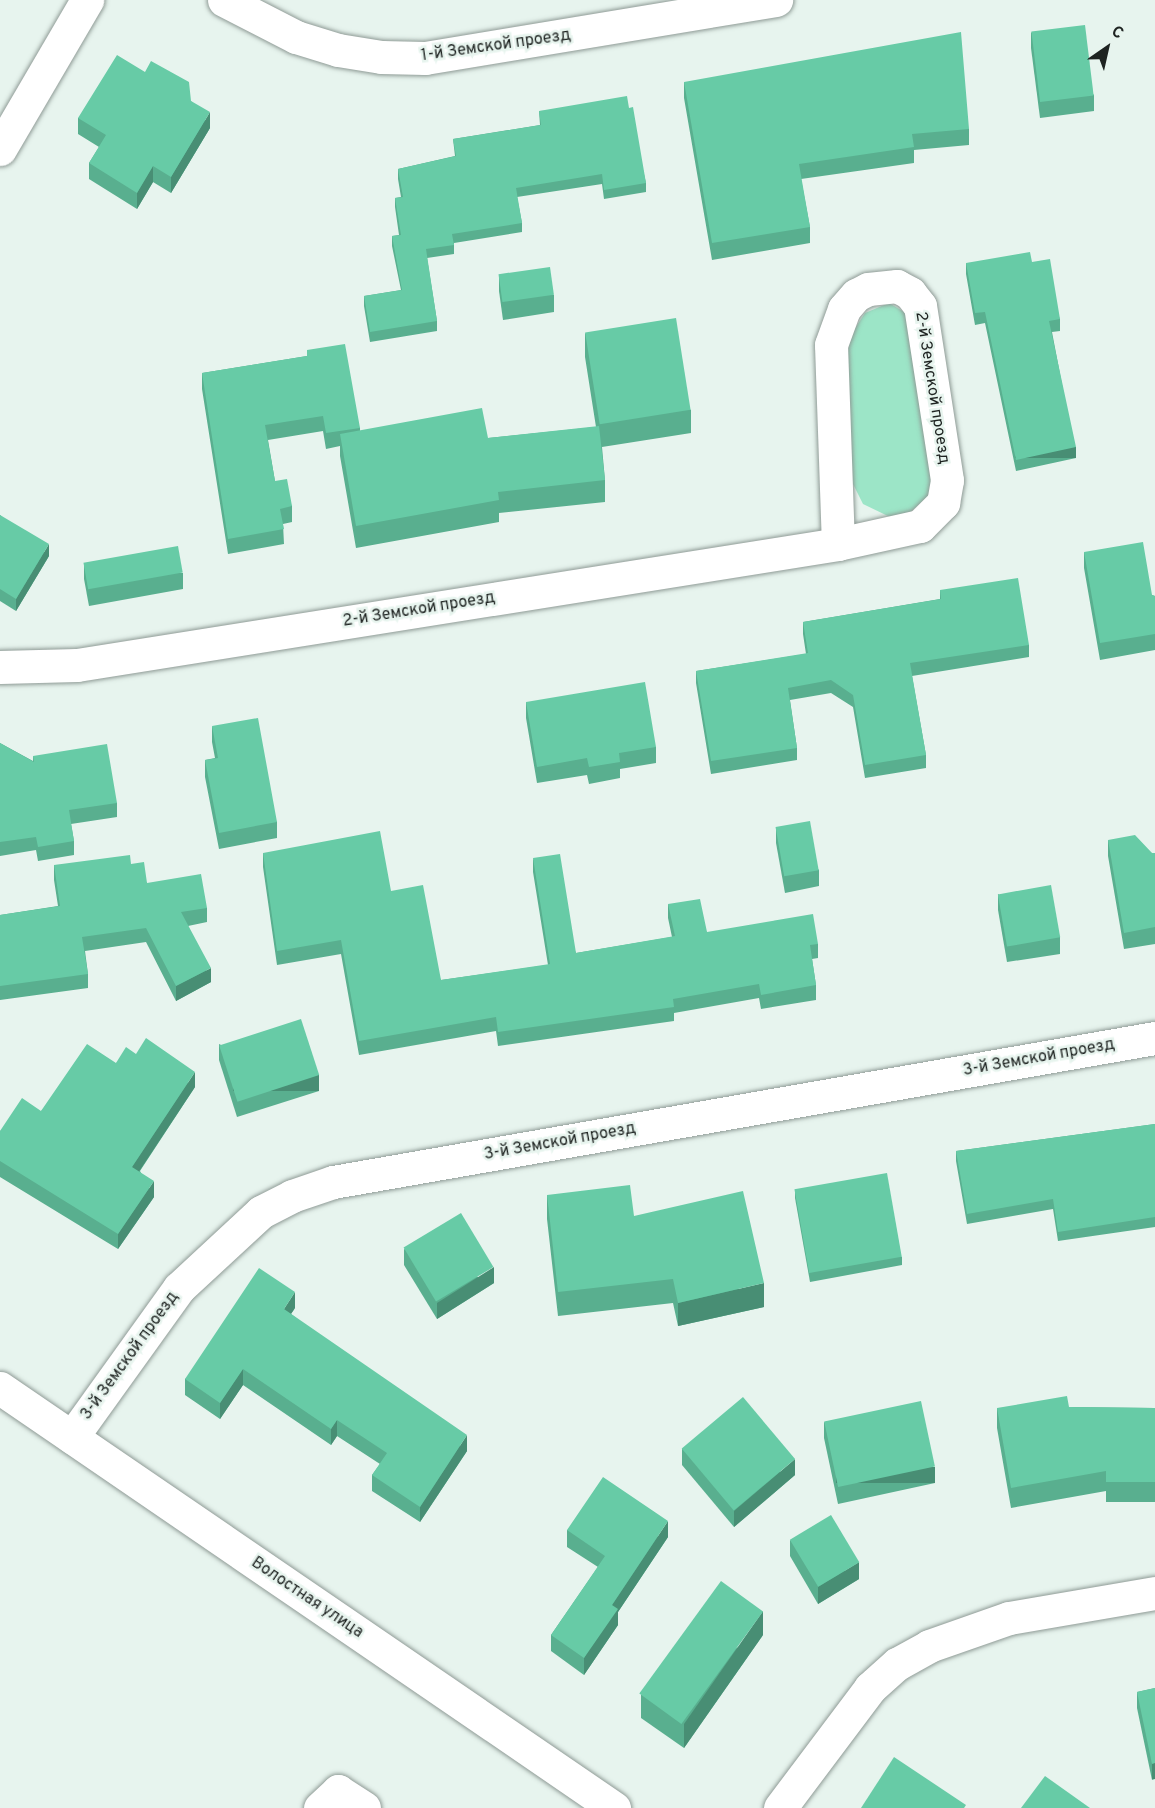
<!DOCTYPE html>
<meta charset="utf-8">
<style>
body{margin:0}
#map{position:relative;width:1155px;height:1808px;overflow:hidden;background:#e7f4ee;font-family:Overpass,sans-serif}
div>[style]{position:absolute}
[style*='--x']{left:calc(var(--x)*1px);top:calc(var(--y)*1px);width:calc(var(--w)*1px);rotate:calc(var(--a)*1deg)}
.green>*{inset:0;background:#9ce5c7}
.roads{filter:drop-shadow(0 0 2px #8f9b96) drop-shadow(0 0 2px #8f9b96)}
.minor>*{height:33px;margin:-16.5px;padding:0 16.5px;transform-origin:16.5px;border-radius:16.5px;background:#fff}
.wall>*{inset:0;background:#59af8f}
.shaded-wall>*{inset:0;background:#488e74;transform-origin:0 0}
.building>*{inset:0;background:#67cba6;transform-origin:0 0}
span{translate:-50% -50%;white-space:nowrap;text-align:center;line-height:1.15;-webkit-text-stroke:5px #e7f4ee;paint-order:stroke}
.street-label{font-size:16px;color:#1e2321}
.north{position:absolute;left:1077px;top:18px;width:60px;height:60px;-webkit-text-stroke:4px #e7f4ee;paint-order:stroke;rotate:34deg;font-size:16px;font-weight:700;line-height:24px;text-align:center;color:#1e2321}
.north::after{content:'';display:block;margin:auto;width:21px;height:27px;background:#1e2321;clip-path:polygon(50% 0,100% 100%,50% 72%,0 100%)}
</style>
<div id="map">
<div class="green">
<i style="clip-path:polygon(889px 303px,906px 313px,934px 466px,931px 494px,908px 514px,890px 517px,863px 504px,848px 474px,848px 351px,852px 333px,865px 313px)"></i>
</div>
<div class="roads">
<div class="minor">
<i style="--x:224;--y:0;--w:81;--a:27.2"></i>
<i style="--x:296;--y:37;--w:44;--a:17.2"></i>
<i style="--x:338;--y:50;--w:44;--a:9.2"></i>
<i style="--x:381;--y:57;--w:44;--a:1.3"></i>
<i style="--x:425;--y:58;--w:356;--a:-9.4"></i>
<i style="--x:0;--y:149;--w:173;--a:-59.7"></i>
<i style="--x:0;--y:667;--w:77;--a:-1.5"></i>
<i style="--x:77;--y:665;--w:771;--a:-9.03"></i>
<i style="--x:838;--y:544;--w:84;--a:-12.4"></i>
<i style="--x:920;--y:526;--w:33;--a:-45"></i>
<i style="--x:943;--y:503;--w:23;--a:-80"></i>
<i style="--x:947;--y:480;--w:176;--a:-98.8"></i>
<i style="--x:920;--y:306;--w:16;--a:-128"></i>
<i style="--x:910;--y:293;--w:15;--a:-152"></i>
<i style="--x:897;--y:286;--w:29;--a:174"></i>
<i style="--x:868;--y:289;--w:13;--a:153"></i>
<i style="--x:856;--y:295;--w:18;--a:131"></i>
<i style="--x:844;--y:309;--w:38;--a:110"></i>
<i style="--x:831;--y:345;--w:199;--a:88"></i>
<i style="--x:0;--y:1388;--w:744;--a:34.37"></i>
<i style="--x:72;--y:1437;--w:183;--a:-54.3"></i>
<i style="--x:179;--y:1288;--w:112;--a:-42.8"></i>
<i style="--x:261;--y:1212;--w:35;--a:-27"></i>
<i style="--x:292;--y:1196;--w:43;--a:-18.9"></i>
<i style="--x:333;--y:1182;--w:835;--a:-9.94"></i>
<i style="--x:320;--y:1808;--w:25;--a:-43"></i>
<i style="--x:338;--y:1791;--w:31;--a:33"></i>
<i style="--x:780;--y:1808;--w:150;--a:-53.1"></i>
<i style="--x:870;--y:1688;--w:36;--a:-42"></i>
<i style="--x:897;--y:1664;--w:37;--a:-29"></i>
<i style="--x:929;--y:1646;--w:85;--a:-19.3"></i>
<i style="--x:1009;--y:1618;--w:148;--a:-9.7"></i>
</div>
</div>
<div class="wall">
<i style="clip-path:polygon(1031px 32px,1094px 95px,1094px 111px,1040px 118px,1031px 48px)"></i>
<i style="clip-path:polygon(684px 82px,969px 129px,969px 145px,914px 150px,914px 163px,801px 179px,810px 227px,810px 243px,712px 260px,684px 98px)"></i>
<i style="clip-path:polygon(191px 101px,210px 128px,171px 193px,153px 182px,137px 209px,89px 179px,89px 163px,99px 147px,78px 134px,78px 118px)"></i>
<i style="clip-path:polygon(629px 108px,646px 183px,646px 192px,604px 199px,602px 184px,517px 197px,522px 223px,522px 232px,454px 243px,454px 254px,427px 258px,437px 321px,437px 331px,370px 342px,364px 306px,364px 296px,401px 290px,392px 246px,392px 236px,399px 235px,395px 207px,395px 198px,401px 197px,398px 179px,398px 169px,455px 156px,453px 139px,540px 125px,539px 111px)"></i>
<i style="clip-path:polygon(1032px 262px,1060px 319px,1060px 331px,1052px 332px,1076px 458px,1016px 471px,985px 323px,975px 325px,966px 274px,966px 263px)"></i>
<i style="clip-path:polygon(499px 275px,554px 295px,554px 312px,503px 320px,499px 291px)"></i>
<i style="clip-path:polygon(585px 333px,691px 410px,691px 433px,602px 447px,605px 480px,605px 502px,499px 513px,499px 522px,356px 548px,340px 456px,340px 446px,326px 449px,323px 431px,268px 440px,275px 481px,292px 506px,292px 522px,283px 524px,284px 544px,228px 554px,202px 389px,202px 373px,307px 356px,307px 350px,360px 428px,360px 431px,488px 438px,596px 427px,585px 357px)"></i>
<i style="clip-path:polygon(0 515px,49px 556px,16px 611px,0 601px)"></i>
<i style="clip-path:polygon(1084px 552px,1152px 595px,1155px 596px,1155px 650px,1100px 660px,1084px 568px)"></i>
<i style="clip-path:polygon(84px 563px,183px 573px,183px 589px,89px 606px,84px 579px)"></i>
<i style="clip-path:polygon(940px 590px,1029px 645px,1029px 657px,912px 676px,926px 755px,926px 768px,865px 778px,853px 707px,831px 693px,790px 700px,797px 748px,797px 760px,711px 774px,696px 683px,696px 671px,806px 654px,803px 634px,803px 622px,940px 599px)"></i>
<i style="clip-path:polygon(526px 702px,656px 747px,656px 763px,620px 769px,620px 778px,589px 784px,587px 775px,537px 783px,526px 718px)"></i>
<i style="clip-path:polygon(212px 726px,277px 822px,277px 838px,219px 849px,205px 777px,205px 760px,215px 758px,212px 742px)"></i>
<i style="clip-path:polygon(0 743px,33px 761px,33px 756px,117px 803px,117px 817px,71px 824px,74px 841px,74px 855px,38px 861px,36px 850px,0 856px)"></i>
<i style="clip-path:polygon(776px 827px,819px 870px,819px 886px,785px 893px,776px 843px)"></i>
<i style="clip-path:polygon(1108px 840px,1152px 853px,1155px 853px,1155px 944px,1124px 949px,1108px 856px)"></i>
<i style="clip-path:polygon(263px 853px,391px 891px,441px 980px,548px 965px,533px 872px,533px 858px,576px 953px,672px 937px,668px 918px,668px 904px,707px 932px,818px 944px,818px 958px,812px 959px,816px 985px,816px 1000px,761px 1009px,759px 998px,674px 1013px,674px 1021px,498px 1046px,496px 1031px,359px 1055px,341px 954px,277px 965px,263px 867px)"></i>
<i style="clip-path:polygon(131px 864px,147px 883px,207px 908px,207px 922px,188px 926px,211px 982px,176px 1001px,146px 942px,85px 951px,88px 974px,88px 988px,0 1000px,0 915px,58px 906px,54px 880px,54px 865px)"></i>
<i style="clip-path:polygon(998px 894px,1060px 937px,1060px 954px,1007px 962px,998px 910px)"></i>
<i style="clip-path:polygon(219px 1044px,319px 1091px,237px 1117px,219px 1060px)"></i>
<i style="clip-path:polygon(136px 1054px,195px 1087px,140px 1171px,154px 1197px,118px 1249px,0 1177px,0 1131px,41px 1111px,116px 1063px)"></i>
<i style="clip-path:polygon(1155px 1124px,1155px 1227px,1058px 1241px,1053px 1209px,967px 1224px,956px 1161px,956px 1151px)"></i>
<i style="clip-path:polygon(795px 1190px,902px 1257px,902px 1265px,810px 1282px,795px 1198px)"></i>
<i style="clip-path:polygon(547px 1195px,634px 1216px,764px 1307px,678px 1326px,673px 1303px,558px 1316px,547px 1219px)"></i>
<i style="clip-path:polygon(404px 1249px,494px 1283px,437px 1319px,404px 1265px)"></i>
<i style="clip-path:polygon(295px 1308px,291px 1314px,467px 1451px,420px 1522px,372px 1491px,372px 1475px,380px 1464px,337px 1436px,331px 1445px,243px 1385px,220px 1419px,185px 1395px,185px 1379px)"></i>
<i style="clip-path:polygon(1069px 1407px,1155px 1408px,1155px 1502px,1106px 1502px,1106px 1491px,1011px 1508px,997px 1428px,997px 1408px)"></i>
<i style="clip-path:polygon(824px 1422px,935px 1483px,838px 1504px,824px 1438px)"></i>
<i style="clip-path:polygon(682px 1449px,795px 1475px,734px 1527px,682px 1465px)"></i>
<i style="clip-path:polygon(567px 1530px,668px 1537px,618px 1612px,618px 1625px,584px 1675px,551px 1651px,551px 1635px,598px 1567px,567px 1547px)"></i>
<i style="clip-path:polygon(790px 1540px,859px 1579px,818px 1604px,790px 1556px)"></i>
<i style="clip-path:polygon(763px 1635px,684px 1748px,641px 1718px,641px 1695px)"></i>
<i style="clip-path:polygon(1155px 1688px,1155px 1779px,1152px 1780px,1137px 1708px,1137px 1692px)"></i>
</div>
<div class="shaded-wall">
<i style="clip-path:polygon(210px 112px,210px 128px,171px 193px,171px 177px)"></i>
<i style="clip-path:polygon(153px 166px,153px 182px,137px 209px,137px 193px)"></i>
<i style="left:1076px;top:447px;width:11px;height:61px;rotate:90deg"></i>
<i style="clip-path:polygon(49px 544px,49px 556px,16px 611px,16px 599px)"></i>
<i style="clip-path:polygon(211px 968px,211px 982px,176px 1001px,176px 986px)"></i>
<i style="clip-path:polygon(195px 1072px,195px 1087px,132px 1182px,132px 1167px)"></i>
<i style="left:319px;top:1075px;width:16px;height:86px;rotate:90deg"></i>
<i style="clip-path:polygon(154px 1181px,154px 1197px,118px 1249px,118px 1234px)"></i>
<i style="clip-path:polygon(494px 1267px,494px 1283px,437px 1319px,437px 1303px)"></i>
<i style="clip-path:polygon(764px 1283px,764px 1307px,678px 1326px,678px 1303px)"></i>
<i style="clip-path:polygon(295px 1292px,295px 1308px,284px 1324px,284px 1309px)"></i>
<i style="clip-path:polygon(243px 1369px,243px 1385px,220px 1419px,220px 1403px)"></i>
<i style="clip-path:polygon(337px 1420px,337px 1436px,331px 1445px,331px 1429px)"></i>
<i style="clip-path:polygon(467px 1435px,467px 1451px,420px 1522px,420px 1507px)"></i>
<i style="clip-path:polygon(795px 1459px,795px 1475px,734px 1527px,734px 1511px)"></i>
<i style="left:935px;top:1467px;width:16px;height:99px;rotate:90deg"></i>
<i style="clip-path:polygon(668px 1521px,668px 1537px,618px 1612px,618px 1625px,584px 1675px,584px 1658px,612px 1605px)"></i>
<i style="clip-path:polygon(859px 1562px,859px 1579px,818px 1604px,818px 1587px)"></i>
<i style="clip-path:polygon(763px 1611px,763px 1635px,684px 1748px,684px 1724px)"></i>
<i style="left:1155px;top:1763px;width:16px;height:3px;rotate:90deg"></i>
</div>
<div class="building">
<i style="left:1085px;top:25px;width:71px;height:54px;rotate:83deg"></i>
<i style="clip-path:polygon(961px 32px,969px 129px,912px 134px,914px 147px,799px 164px,810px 227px,712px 243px,684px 82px)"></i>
<i style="clip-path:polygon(117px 55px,145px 72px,151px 61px,189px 82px,191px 101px,210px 112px,171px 177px,153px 166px,137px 193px,89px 163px,106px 135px,78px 118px)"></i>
<i style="clip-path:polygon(627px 96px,629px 108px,633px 107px,646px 183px,604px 190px,602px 174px,516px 188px,522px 223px,452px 234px,454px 245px,426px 249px,437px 321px,370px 332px,364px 296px,402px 290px,392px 236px,401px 235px,395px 198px,403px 197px,398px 169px,456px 156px,453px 139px,541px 125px,539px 111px)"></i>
<i style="clip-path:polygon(1030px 252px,1032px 262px,1050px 259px,1060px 319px,1049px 321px,1076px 447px,1016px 460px,985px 312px,975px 313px,966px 263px)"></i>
<i style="left:550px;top:267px;width:28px;height:52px;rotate:82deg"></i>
<i style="left:676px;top:318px;width:93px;height:92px;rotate:81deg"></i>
<i style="clip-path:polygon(345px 344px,360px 428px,326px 433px,323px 416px,265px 425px,275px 481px,287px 479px,292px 506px,280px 509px,284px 529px,228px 539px,202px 373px,307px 356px,307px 350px)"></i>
<i style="clip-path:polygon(482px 408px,488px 438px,599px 426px,605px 480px,498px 492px,499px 500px,356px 526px,340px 434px)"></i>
<i style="clip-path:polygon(0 515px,49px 544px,16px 599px,0 589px)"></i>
<i style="clip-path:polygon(1143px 542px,1152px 595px,1155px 596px,1155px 634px,1100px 643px,1084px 552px)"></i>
<i style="left:178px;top:546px;width:27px;height:96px;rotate:80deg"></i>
<i style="clip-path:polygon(1018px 578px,1029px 645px,910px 663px,926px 755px,865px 765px,853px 695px,831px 680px,788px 688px,797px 748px,711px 761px,696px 671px,808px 653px,803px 622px,941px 599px,940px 590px)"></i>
<i style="clip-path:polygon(645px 682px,656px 747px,619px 753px,620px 762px,589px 767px,587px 758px,537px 767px,526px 702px)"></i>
<i style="clip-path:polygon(258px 718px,277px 822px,219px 833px,205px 760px,218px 758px,212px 726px)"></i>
<i style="clip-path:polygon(0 743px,34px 762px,33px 756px,107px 744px,117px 803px,69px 810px,74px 841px,38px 847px,36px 837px,0 842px)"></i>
<i style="left:810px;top:821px;width:50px;height:35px;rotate:80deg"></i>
<i style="clip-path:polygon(380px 831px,391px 891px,423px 885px,441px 980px,550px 964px,533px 858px,560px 854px,576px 953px,675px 936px,668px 904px,700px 899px,707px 932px,813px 914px,818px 944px,810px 945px,816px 985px,761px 995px,759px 984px,673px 999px,674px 1007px,498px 1032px,496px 1017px,359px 1041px,341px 940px,277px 951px,263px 853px)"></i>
<i style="clip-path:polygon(1135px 835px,1152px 853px,1155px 853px,1155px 927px,1124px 933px,1108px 840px)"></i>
<i style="clip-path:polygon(130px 855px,131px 864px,144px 862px,147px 883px,201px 874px,207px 908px,181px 912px,211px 968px,176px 986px,146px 928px,82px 937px,88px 974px,0 986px,0 915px,60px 906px,54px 865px)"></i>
<i style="left:1051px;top:885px;width:53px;height:54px;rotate:80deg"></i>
<i style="left:301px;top:1019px;width:59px;height:86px;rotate:72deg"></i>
<i style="clip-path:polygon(146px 1038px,195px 1072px,132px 1167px,154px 1181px,118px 1234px,0 1161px,0 1131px,22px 1098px,41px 1111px,87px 1044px,116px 1063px,126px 1047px,136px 1054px)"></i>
<i style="clip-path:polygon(1155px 1124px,1155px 1217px,1058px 1232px,1053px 1199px,967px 1214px,956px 1151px)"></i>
<i style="left:887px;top:1173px;width:85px;height:94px;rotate:80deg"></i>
<i style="clip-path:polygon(630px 1185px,634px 1216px,743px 1191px,764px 1283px,678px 1303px,673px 1279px,558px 1292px,547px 1195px)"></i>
<i style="left:461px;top:1213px;width:63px;height:67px;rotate:59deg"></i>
<i style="clip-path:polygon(259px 1268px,295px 1292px,284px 1309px,467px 1435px,420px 1507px,372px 1475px,387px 1453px,337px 1420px,331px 1429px,243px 1369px,220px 1403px,185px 1379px)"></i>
<i style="clip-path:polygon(1067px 1396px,1069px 1407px,1155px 1408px,1155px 1482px,1106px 1482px,1106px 1471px,1011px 1488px,997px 1408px)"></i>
<i style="left:743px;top:1397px;width:81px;height:80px;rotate:50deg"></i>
<i style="left:921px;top:1401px;width:67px;height:99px;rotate:78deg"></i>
<i style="clip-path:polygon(603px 1477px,668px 1521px,612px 1605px,618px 1609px,584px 1658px,551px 1635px,605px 1556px,567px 1530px)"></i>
<i style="left:831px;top:1515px;width:55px;height:48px;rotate:59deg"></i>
<i style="left:721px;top:1581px;width:52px;height:139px;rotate:36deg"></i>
<i style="clip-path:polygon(1155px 1688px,1155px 1763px,1152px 1764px,1137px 1692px)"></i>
<i style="clip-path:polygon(894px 1757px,966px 1805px,964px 1808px,861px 1808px)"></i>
<i style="clip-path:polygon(1045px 1776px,1090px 1808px,1021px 1808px)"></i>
</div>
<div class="street-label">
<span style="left:496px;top:46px;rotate:-8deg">1-й Земской проезд</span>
<span style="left:932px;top:388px;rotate:81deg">2-й Земской проезд</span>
<span style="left:419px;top:610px;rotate:-9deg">2-й Земской проезд</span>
<span style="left:1039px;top:1058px;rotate:-10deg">3-й Земской проезд</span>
<span style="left:560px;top:1142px;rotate:-10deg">3-й Земской проезд</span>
<span style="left:130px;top:1356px;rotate:-54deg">3-й Земской проезд</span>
<span style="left:307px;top:1598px;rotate:34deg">Волостная улица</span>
</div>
<div class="north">С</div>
</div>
